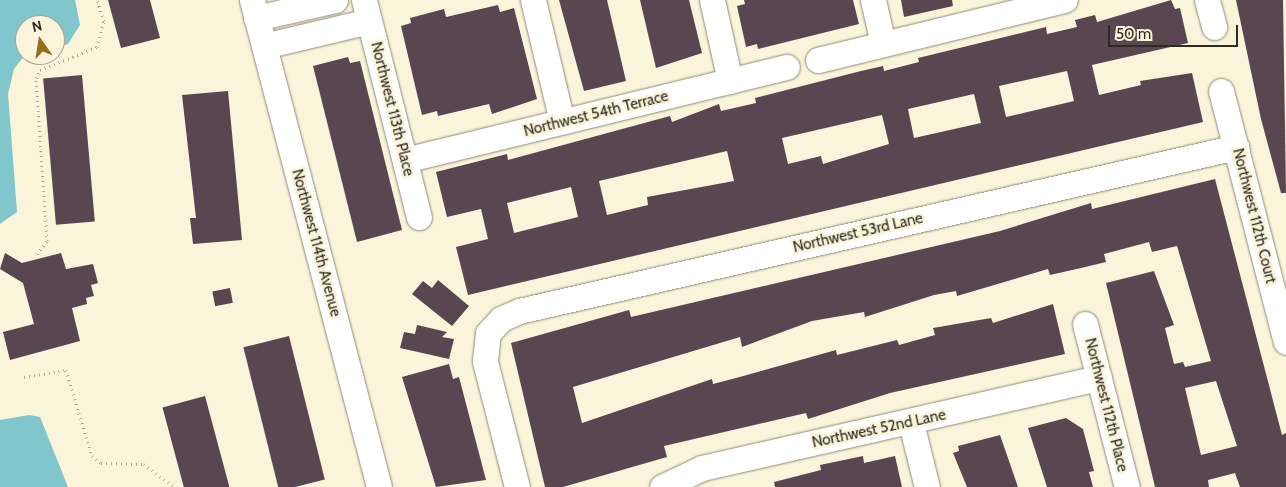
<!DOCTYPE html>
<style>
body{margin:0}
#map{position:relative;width:1286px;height:487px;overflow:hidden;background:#faf4db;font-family:Cabin,sans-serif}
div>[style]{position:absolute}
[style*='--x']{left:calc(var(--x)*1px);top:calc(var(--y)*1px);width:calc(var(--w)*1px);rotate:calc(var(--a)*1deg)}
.water>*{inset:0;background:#81c6cb}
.building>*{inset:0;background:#5a4651;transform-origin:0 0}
.path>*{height:3px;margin-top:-1.5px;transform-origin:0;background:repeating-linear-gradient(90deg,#aca894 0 1px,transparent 0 5px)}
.roads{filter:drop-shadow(0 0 1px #908a74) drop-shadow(0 0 1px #908a74)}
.minor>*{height:25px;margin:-12.5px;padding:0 12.5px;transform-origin:12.5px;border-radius:12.5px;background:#fff}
span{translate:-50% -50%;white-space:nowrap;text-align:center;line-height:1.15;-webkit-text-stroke:5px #faf4db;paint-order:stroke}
.street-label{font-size:15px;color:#2e2c22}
.north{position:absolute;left:15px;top:15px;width:50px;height:50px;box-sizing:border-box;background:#faf4db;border:1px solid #a8a491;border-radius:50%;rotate:347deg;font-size:14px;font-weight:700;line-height:20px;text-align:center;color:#2e2c22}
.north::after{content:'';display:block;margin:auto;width:18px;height:22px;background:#966d18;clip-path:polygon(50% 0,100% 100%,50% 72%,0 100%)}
.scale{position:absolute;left:1108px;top:25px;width:130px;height:22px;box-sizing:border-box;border:2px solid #2e2c22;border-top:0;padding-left:6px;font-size:15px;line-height:18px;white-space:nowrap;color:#2e2c22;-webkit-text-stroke:4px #faf4db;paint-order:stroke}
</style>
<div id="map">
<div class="water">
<i style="clip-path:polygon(0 0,75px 0,80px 25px,68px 44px,59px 47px,55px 46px,55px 25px,25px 25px,25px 55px,14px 69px,8px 94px,17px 212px,0 224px)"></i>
<i style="clip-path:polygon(29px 415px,40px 417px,68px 487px,0 487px,0 420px)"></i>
</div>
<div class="building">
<i style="clip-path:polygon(108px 0,150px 0,160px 38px,121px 48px)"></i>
<i style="clip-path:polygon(559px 0,607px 0,626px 81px,584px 91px)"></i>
<i style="clip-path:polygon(640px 0,689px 0,702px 53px,656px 68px)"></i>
<i style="clip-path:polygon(744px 0,853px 0,859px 24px,758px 49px,757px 44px,746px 47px,737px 6px,745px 4px)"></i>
<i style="clip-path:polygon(901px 0,952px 0,953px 6px,904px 17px)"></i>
<i style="clip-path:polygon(evenodd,1171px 0,1175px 9px,1180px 8px,1188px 43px,1092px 65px,1099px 95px,1141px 85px,1140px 81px,1192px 73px,1203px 122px,468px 295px,456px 247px,488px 239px,481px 209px,447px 217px,436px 172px,507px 154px,508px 160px,670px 116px,672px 122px,719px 104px,721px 111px,756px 103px,755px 98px,861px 71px,883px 66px,884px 71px,919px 62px,918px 58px,1046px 27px,1047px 34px,1077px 27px,1075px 20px,1095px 15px,1097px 22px,1171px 0,1067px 71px,1074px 101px,1006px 117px,999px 86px,1067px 71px,1171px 0,974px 94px,981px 123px,914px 138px,908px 109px,974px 94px,1171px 0,882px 115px,889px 144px,823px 164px,821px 156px,788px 164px,782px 138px,882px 115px,1171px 0,727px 151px,734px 181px,647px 197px,648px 205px,607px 215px,599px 181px,727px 151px,1171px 0,571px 187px,578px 217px,514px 233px,507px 203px,571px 187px)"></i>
<i style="clip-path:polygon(1236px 0,1283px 0,1286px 193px,1281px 193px,1261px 119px)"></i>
<i style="clip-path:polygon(498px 5px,500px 12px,514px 8px,537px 99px,492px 114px,489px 104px,438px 116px,437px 111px,422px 115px,401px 26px,411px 23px,410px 18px,444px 9px,446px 17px)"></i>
<i style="clip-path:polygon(348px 57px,350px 63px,360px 61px,402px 230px,357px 242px,313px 66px)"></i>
<i style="left:82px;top:75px;width:147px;height:39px;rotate:85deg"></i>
<i style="clip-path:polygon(228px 91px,242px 240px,193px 244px,190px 218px,196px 218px,182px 95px)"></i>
<i style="clip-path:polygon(evenodd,1215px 179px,1282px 435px,1286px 433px,1286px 487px,1240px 487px,1235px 473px,1208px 480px,1209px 487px,1155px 487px,1106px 283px,1154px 271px,1174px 325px,1165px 328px,1174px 364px,1183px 362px,1185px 367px,1211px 361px,1177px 246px,1152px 252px,1149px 242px,1104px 254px,1106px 262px,1081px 268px,1050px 275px,1048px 269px,957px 296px,956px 291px,934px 295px,865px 317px,864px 312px,812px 321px,742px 347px,740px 337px,573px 387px,582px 423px,712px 379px,713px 384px,736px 378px,836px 350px,837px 355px,897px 340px,899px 345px,935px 335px,933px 328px,991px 318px,993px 323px,1053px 304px,1065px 354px,890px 393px,808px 419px,806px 413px,664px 446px,667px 457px,563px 487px,545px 487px,511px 343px,629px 310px,631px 317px,1000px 231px,1091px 203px,1092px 209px,1215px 179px,1216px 381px,1237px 446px,1201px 455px,1185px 388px,1216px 381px)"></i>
<i style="clip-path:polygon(5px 253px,22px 263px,61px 253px,66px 269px,93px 264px,98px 283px,91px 285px,94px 296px,86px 298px,87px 304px,72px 308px,80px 341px,10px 360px,3px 332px,34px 324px,23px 283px,0 269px)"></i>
<i style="clip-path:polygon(438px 280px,469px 306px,452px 326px,412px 294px,423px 281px,432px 288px)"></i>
<i style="left:230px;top:288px;width:15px;height:18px;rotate:79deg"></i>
<i style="clip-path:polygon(417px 325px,447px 332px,442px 337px,454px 339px,449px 359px,400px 348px,404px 332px,415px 334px)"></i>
<i style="left:289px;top:336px;width:148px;height:47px;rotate:76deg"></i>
<i style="clip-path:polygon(449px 364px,453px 379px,459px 377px,486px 480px,436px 487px,402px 377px)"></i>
<i style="left:205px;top:396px;width:94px;height:44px;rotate:75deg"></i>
<i style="clip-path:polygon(1066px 418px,1083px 429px,1094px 471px,1089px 472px,1093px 487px,1047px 487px,1028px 428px)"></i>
<i style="clip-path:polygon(1000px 435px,1018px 487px,967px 487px,953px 453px,959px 451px,958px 446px)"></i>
<i style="clip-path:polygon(863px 456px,864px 463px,895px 456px,902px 487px,775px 487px,774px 482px,821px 470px,820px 465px)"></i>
</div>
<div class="path">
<i style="--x:37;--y:254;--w:16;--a:-52"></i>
<i style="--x:47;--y:241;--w:163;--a:-93.9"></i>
<i style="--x:36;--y:78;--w:9;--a:-63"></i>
<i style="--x:40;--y:70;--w:61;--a:-22"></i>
<i style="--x:97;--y:47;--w:27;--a:-75"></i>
<i style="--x:104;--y:21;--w:22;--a:-108"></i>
<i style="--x:24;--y:377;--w:43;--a:-9.5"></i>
<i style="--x:66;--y:370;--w:90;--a:73.2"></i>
<i style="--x:92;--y:456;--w:11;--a:38"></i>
<i style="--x:101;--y:463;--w:43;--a:1.3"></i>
<i style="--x:144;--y:464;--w:38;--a:37"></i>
</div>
<div class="roads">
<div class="minor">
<i style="--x:252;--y:0;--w:503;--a:75.38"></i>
<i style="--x:364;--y:0;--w:224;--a:75.8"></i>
<i style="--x:533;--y:0;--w:125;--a:76.6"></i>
<i style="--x:712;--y:0;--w:83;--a:77.5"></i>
<i style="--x:873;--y:0;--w:45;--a:77.2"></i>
<i style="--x:1207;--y:0;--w:28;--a:75"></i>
<i style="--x:256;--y:18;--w:81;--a:-12.8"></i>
<i style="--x:264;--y:46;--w:108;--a:-13.4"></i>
<i style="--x:818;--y:60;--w:254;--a:-13.7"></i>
<i style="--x:1221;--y:91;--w:259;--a:75.5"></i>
<i style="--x:405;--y:160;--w:393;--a:-13.7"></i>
<i style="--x:1085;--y:324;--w:168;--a:75.6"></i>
<i style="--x:911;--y:423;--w:66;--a:76"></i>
<i style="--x:517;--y:487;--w:130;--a:-104.3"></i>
<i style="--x:485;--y:361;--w:28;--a:-84"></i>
<i style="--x:488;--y:333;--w:19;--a:-47"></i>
<i style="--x:501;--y:319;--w:20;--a:-24"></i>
<i style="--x:519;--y:311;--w:736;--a:-12.88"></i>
<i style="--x:662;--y:487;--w:44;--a:-25.4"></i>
<i style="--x:702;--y:468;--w:407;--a:-12.8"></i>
</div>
</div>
<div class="street-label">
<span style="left:392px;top:109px;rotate:76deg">Northwest 113th Place</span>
<span style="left:596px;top:114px;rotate:-14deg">Northwest 54th Terrace</span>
<span style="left:1254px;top:216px;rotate:76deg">Northwest 112th Court</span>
<span style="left:858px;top:233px;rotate:-13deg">Northwest 53rd Lane</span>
<span style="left:316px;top:243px;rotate:75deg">Northwest 114th Avenue</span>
<span style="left:1106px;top:405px;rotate:76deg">Northwest 112th Place</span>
<span style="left:879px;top:429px;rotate:-12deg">Northwest 52nd Lane</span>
</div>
<div class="north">N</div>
<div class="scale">50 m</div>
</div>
